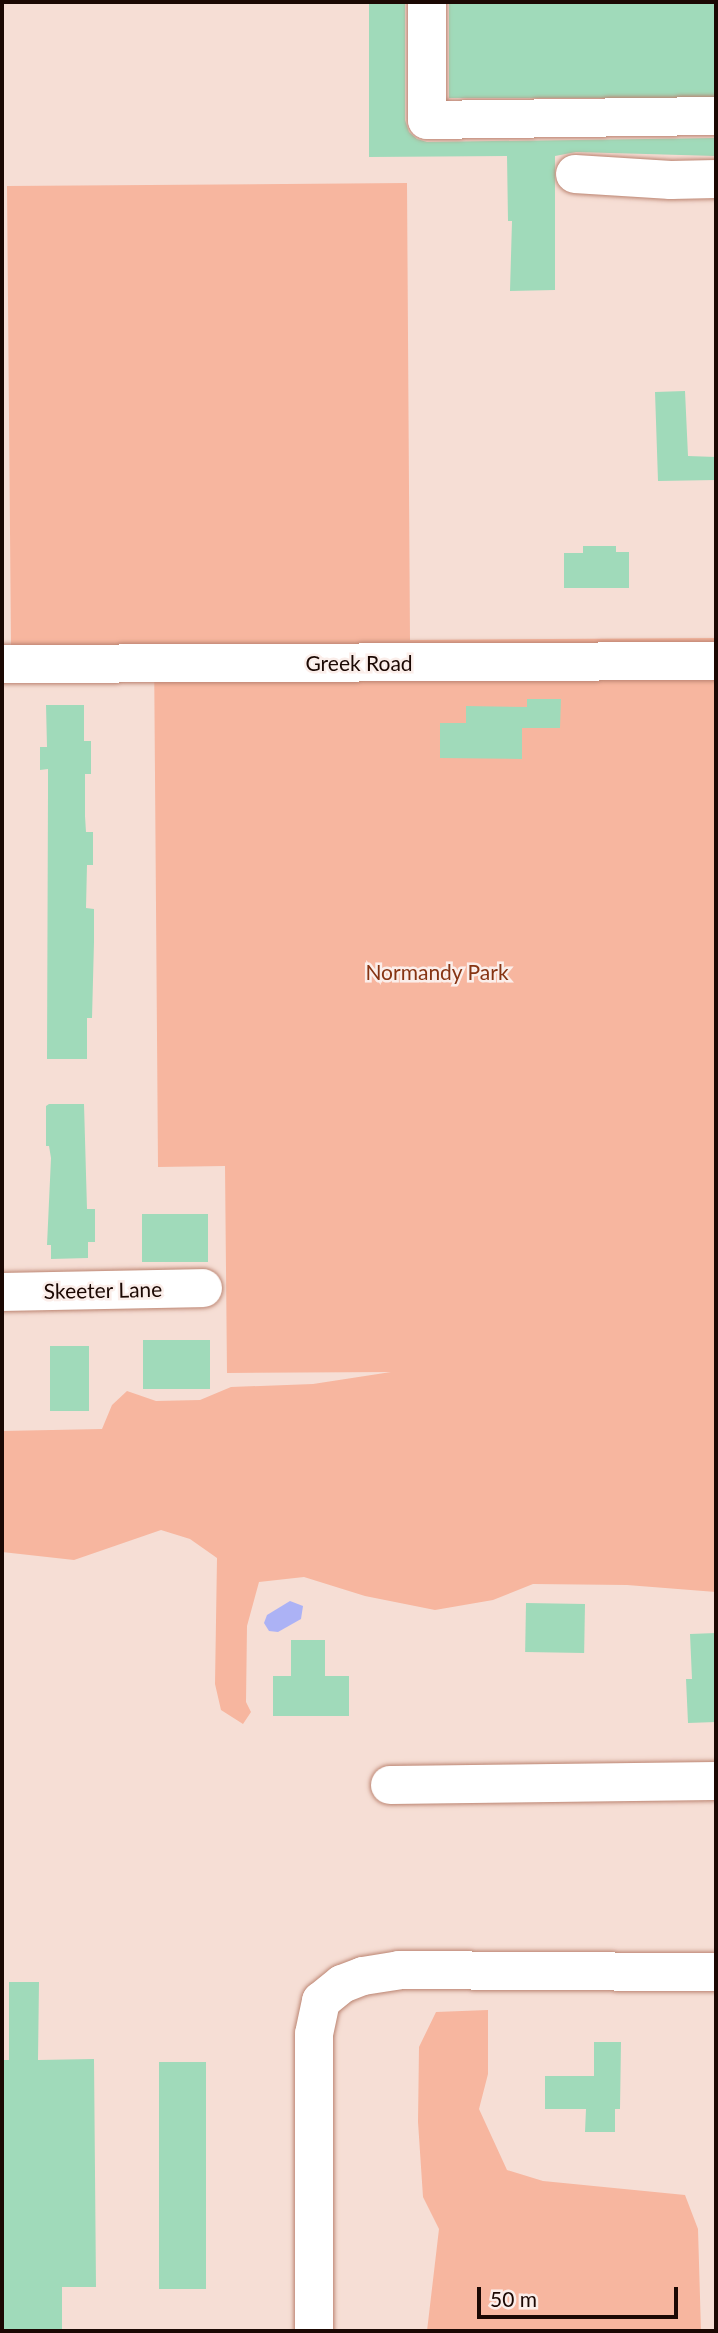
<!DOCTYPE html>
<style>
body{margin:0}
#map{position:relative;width:718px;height:2333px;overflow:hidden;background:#f6ded5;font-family:Lato,sans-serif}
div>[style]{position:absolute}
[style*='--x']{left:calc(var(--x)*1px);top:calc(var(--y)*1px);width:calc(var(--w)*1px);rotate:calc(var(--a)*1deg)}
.green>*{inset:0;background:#f7b69f}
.water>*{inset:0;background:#acb2f5}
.building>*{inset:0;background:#a0daba;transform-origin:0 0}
.roads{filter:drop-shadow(0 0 2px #bb8471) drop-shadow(0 0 2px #bb8471)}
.minor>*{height:38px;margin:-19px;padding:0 19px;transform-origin:19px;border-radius:19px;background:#fff}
span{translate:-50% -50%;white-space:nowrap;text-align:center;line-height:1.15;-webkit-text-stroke:5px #fbeeea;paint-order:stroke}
.street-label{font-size:21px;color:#1b0803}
.park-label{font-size:21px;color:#863413}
.frame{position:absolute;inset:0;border:4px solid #1b0803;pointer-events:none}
.scale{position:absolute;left:477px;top:2287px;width:201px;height:32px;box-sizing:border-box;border:4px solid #1b0803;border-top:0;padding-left:9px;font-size:21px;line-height:24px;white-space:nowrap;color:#1b0803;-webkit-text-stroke:5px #fbeeea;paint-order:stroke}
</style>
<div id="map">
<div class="green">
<i style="clip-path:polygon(407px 183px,410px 640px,716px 638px,716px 1592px,627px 1585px,533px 1584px,493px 1600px,435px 1610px,365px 1596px,304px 1577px,259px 1582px,247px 1626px,246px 1702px,251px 1712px,243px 1724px,221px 1710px,215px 1684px,217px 1558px,190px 1539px,161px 1530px,74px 1560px,2px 1552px,2px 1431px,102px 1429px,112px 1405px,127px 1391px,156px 1401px,200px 1400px,231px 1387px,313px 1384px,391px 1372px,227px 1373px,225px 1166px,158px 1167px,154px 646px,11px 647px,7px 186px)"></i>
<i style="clip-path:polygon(488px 2010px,488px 2074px,479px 2109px,507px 2170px,543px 2181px,685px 2195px,698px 2229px,701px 2331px,427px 2331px,439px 2229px,423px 2197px,418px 2122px,419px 2047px,436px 2012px)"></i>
</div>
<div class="water">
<i style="clip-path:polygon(290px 1601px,303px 1606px,301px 1619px,278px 1632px,269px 1631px,264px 1623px,267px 1615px)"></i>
</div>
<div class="building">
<i style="clip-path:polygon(369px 2px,405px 2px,405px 120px,409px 132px,417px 139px,427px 142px,716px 138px,716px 156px,576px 152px,555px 156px,555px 290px,510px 291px,512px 221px,508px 221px,507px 156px,369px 157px)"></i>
<i style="left:449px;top:2px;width:267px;height:96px"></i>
<i style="clip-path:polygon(685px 391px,688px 456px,716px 457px,716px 480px,658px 481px,655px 392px)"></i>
<i style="clip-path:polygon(583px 546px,616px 546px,616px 552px,629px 552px,629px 588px,564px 588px,564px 553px,583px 553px)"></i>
<i style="clip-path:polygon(527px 699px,561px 699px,560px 728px,522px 728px,522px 759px,440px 758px,440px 723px,466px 723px,466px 706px,527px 707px)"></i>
<i style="clip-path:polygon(46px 705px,84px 705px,84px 741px,91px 741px,91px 774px,85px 774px,85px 816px,86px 832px,93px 832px,93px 865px,87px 865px,86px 908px,94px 909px,94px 942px,92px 1018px,87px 1018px,87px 1059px,47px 1059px,48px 790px,48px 769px,40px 770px,40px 747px,47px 747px)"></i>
<i style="clip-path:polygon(49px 1104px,84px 1104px,87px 1209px,95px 1209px,95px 1242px,88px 1242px,88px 1258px,51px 1259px,51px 1245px,47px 1245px,51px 1158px,49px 1146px,46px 1146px,46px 1106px)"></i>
<i style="left:142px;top:1214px;width:66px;height:48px"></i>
<i style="left:143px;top:1340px;width:67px;height:49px"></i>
<i style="left:50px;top:1346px;width:39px;height:65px"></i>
<i style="left:526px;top:1603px;width:59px;height:49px;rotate:1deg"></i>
<i style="clip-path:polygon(716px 1633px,716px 1722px,688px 1723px,686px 1679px,692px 1679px,690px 1634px)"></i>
<i style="clip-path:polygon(291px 1640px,325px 1640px,325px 1676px,349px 1676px,349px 1716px,273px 1716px,273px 1676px,291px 1676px)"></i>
<i style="clip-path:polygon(9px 1982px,39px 1982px,38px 2060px,94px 2059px,96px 2287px,62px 2287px,62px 2331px,4px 2331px,2px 2060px,9px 2060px)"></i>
<i style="clip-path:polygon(594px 2042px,621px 2042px,620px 2109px,615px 2109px,615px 2132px,585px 2132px,586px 2109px,545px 2109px,545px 2076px,594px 2076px)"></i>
<i style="left:159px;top:2062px;width:47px;height:227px"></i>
</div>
<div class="roads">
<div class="minor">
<i style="--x:427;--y:2;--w:118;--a:90"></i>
<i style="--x:427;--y:120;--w:289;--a:-0.8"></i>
<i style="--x:575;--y:174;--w:96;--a:3.6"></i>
<i style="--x:671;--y:180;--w:45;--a:-1.3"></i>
<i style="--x:2;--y:664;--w:714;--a:-0.24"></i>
<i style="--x:2;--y:1292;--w:201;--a:-1.1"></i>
<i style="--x:390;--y:1785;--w:326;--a:-0.7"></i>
<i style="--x:314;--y:2331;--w:297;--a:-90"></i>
<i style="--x:314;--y:2034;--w:34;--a:-78"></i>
<i style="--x:321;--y:2001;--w:27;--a:-39"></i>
<i style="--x:342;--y:1984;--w:22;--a:-21"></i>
<i style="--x:363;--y:1976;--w:36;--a:-9"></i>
<i style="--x:399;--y:1970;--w:317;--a:0.4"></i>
</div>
</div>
<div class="street-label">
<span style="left:359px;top:663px">Greek Road</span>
<span style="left:103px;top:1290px;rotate:-1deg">Skeeter Lane</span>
</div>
<div class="park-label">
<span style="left:437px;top:972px">Normandy Park</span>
</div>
<div class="frame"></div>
<div class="scale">50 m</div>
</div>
